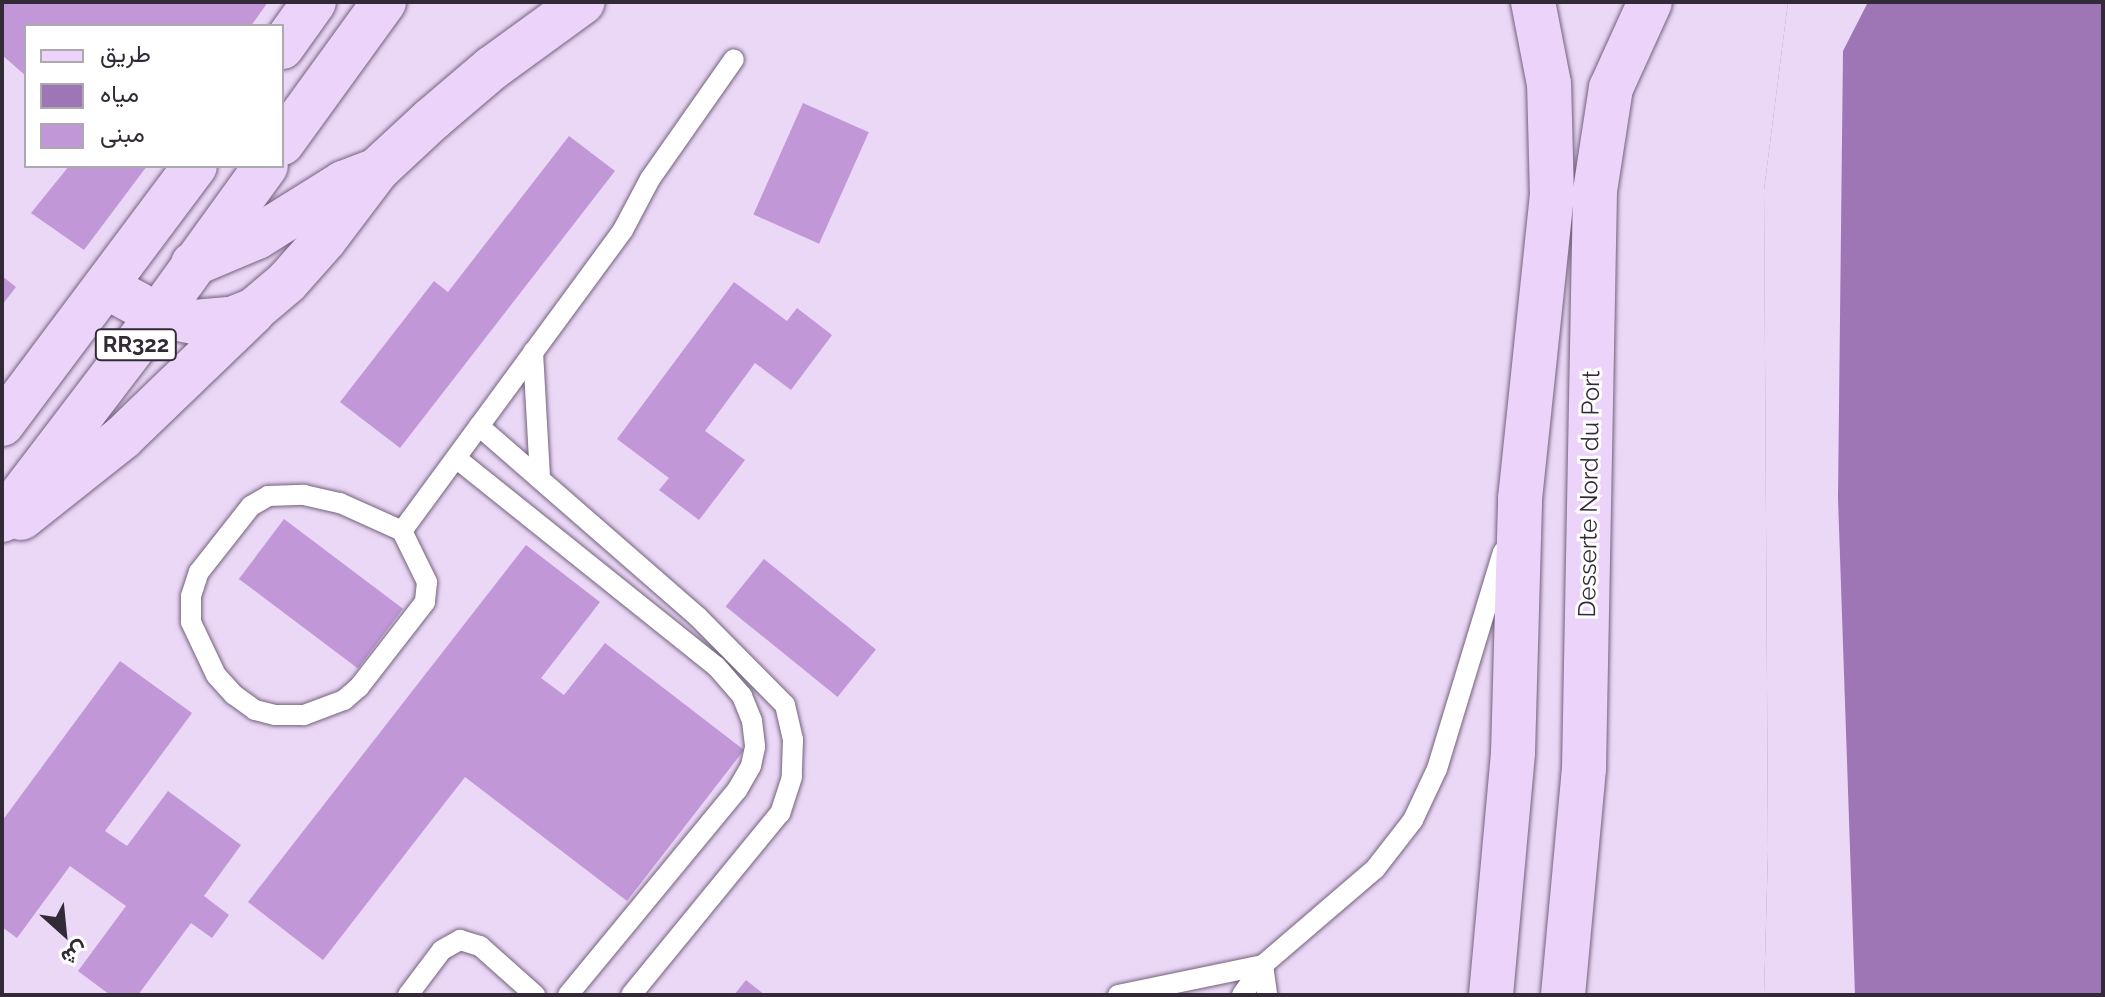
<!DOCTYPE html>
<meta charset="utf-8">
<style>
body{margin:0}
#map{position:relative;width:2105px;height:997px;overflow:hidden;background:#ebd8f7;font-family:Raleway,Vazirmatn,sans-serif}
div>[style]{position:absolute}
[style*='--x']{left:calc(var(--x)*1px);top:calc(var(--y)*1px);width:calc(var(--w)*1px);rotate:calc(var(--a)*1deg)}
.water>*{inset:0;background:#9e76b5}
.pier>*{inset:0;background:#ebd8f7}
.building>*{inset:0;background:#c197d8;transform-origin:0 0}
.roads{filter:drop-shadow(0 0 2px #73627d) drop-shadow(0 0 2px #73627d)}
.lane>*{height:20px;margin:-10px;padding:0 10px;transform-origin:10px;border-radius:10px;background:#fff}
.primary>*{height:44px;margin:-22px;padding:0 22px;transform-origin:22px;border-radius:22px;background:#ecd3fa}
span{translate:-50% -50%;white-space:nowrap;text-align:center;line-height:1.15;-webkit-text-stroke:6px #fff;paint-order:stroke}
.shield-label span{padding:2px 6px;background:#fff;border:2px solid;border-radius:6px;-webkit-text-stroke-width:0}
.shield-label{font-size:22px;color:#322b37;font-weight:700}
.street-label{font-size:24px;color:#322b37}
.frame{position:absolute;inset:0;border:4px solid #322b37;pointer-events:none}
.legend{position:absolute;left:24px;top:24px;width:260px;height:144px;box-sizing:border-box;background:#fff;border:2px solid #adaaaf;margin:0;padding:10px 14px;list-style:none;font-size:24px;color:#322b37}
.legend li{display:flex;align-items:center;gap:16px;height:40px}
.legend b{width:40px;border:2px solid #adaaaf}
.north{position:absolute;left:24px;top:893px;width:80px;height:80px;-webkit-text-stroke:6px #fff;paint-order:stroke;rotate:153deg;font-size:22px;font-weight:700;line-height:32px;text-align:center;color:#322b37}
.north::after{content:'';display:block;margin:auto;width:28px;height:36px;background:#322b37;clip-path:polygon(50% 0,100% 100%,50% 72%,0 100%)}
</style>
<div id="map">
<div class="water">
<i style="clip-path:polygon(1788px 2px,2103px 2px,2103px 995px,1764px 995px,1768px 851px,1764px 190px)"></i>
</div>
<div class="pier">
<i style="clip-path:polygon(1788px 2px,1868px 2px,1843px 51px,1838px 498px,1855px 995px,1764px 995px,1768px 851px,1764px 190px)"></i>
</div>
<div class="building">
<i style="clip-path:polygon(2px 2px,268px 2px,251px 26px,26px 26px,26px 76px,2px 55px)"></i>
<i style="left:803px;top:103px;width:72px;height:122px;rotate:24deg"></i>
<i style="clip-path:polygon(569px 136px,615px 171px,400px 448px,340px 402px,434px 281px,448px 292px)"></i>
<i style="clip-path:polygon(69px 166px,147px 166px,84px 250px,31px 213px)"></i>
<i style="clip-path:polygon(2px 276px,16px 287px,2px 305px)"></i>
<i style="clip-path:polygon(734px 282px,787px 321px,797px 308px,832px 335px,791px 390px,755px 363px,705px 431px,745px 460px,699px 520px,659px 490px,669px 478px,617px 439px)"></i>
<i style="left:284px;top:519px;width:149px;height:75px;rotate:37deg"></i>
<i style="clip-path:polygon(526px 545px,600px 602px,541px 678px,564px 695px,605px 643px,744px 750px,627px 901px,465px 777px,323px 960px,248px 902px)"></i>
<i style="left:764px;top:559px;width:144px;height:61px;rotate:39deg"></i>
<i style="clip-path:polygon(120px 661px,192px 713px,105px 831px,127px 846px,168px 791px,241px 845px,204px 896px,229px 915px,212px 938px,191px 923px,138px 995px,110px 995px,78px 971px,126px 906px,70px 866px,17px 938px,2px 927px,2px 821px)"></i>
<i style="clip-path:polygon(746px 980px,765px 995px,734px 995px)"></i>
</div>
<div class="roads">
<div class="lane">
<i style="--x:533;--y:352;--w:127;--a:86.8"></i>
<i style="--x:479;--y:426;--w:289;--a:41.1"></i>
<i style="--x:697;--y:616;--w:125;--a:45.3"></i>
<i style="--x:785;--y:705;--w:36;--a:77"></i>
<i style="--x:793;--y:740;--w:37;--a:92"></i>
<i style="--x:792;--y:777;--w:38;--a:108"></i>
<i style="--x:780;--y:813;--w:235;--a:129.3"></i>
<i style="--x:456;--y:458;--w:333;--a:38.7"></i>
<i style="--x:716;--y:666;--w:40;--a:49"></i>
<i style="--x:742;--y:696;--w:27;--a:68"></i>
<i style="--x:752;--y:721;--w:26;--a:83"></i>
<i style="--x:755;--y:747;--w:19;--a:102"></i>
<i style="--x:751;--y:766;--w:28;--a:120"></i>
<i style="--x:737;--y:790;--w:266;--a:129.5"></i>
<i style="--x:402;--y:531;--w:57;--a:63.9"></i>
<i style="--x:427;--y:582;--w:20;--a:96"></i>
<i style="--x:425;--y:602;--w:108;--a:127.8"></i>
<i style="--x:359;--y:687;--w:20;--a:139"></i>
<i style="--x:344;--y:700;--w:43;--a:159.4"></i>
<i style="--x:304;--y:715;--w:29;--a:180"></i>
<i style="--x:275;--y:715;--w:21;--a:-166"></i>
<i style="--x:255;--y:710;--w:26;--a:-144"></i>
<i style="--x:234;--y:695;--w:27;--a:-132"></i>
<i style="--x:216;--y:675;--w:59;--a:-115.3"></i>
<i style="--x:191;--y:622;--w:26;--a:-90"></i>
<i style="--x:191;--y:596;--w:25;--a:-72"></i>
<i style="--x:199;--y:572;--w:84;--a:-51.8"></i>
<i style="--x:251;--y:506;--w:20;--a:-30"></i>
<i style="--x:268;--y:496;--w:36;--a:-2"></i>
<i style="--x:304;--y:495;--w:37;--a:13"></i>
<i style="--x:340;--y:503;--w:68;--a:24.3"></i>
<i style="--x:402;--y:531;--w:373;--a:-53.7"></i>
<i style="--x:623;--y:230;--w:58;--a:-62.1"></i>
<i style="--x:650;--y:179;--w:146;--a:-55"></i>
<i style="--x:408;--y:995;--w:56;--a:-52.9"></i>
<i style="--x:442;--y:950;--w:21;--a:-29"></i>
<i style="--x:460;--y:940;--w:21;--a:17"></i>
<i style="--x:480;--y:946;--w:74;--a:41.7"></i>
<i style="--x:1118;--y:995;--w:148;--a:-11.7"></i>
<i style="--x:1263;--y:965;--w:30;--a:82"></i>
<i style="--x:1242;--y:995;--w:37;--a:-55"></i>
<i style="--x:1263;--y:965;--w:148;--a:-40.6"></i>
<i style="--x:1375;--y:869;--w:62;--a:-52.2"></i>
<i style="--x:1413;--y:820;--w:56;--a:-64.8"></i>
<i style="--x:1437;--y:769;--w:227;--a:-73.1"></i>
</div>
<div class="primary">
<i style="--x:282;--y:47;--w:55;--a:-54.6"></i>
<i style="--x:282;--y:143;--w:174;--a:-54.1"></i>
<i style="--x:193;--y:264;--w:69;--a:-22.9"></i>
<i style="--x:257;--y:237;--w:102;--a:-32.1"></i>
<i style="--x:343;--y:183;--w:28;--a:-21"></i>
<i style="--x:107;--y:287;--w:58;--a:28.8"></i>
<i style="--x:158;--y:315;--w:37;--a:11"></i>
<i style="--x:194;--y:322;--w:38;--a:-5"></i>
<i style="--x:232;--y:319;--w:24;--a:-22"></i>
<i style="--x:254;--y:310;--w:43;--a:-40.3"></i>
<i style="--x:287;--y:282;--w:57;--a:-48.5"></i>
<i style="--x:325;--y:239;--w:88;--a:-52.9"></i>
<i style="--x:378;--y:169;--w:74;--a:-42.8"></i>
<i style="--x:432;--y:119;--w:79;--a:-40.4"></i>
<i style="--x:492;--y:68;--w:112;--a:-36"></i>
<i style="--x:2;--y:424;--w:322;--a:-53.2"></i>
<i style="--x:21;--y:518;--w:129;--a:-38.4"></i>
<i style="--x:122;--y:438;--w:182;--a:-43.9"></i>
<i style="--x:2;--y:520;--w:258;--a:-52.7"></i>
<i style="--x:158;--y:315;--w:184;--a:-54.1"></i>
<i style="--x:1491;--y:995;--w:243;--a:-84.8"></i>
<i style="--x:1513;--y:753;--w:254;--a:-88.4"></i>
<i style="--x:1520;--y:499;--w:305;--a:-84"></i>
<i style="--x:1552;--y:196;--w:112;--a:-91.5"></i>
<i style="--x:1549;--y:84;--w:84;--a:-101"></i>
<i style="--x:1563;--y:995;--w:227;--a:-84.7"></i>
<i style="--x:1584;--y:769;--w:578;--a:-88.91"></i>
<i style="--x:1595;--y:191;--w:104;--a:-81.2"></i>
<i style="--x:1611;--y:88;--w:94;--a:-65.6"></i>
</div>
</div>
<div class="shield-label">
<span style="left:136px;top:345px">RR322</span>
</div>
<div class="street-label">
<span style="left:1589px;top:494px;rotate:-89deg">Desserte Nord du Port</span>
</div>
<div class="frame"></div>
<ul class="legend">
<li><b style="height:10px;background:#ecd3fa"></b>طريق</li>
<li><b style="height:22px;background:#9e76b5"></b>مياه</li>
<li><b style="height:22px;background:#c197d8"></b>مبنى</li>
</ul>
<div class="north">ش</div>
</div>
